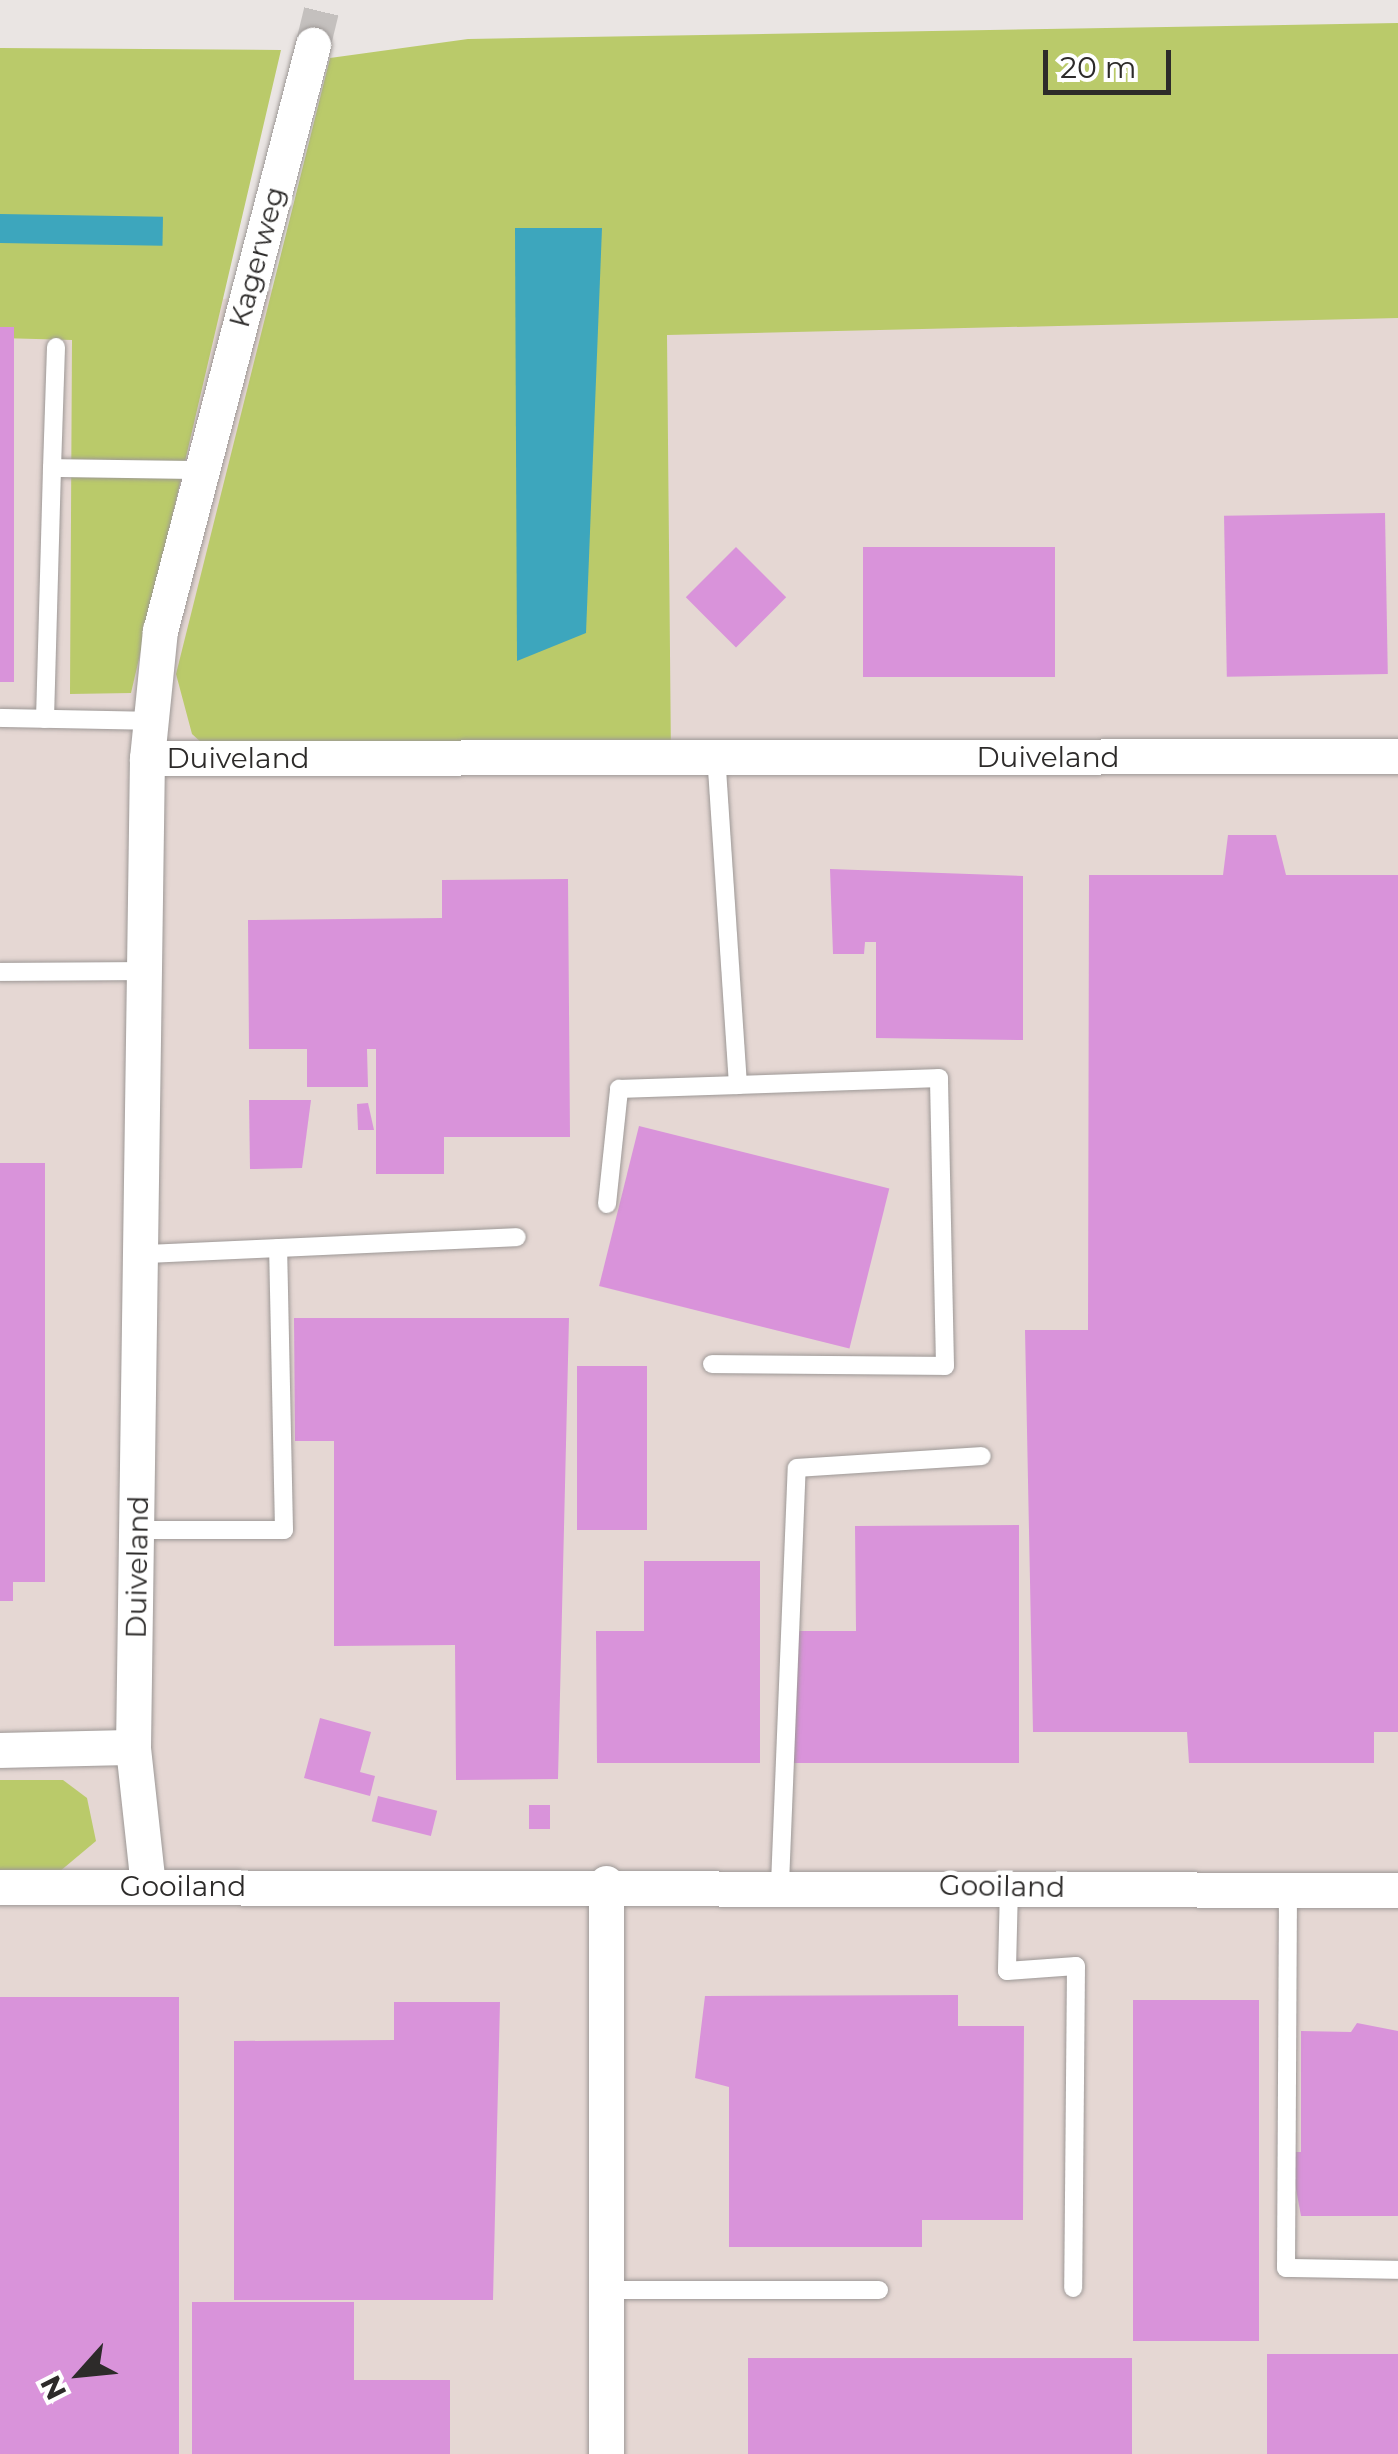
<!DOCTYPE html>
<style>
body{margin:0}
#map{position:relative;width:1398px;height:2454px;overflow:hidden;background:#eae5e3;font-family:Montserrat,sans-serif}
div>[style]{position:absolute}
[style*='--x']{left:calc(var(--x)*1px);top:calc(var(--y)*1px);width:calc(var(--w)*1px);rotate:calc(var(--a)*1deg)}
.built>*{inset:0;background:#e5d7d3}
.green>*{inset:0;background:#baca6a}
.water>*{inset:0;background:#3da6bd;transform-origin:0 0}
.building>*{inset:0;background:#d993da;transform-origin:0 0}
.street-tunnel>*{height:35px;margin-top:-17.5px;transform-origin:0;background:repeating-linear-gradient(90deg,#c4c0be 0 35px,transparent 0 53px)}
.roads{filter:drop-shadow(0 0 2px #9d9896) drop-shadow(0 0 2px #9d9896)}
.lane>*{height:18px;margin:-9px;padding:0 9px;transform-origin:9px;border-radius:9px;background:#fff}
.street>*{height:35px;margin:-17.5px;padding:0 17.5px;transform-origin:17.5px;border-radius:17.5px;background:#fff}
span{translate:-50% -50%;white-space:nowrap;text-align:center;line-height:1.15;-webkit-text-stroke:9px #fff;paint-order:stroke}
.street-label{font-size:28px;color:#2d2b2a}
.north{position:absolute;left:30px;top:2324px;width:100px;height:100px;-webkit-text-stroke:8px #fff;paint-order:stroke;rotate:243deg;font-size:28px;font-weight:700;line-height:40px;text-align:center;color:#2d2b2a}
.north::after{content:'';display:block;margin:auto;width:35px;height:45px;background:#2d2b2a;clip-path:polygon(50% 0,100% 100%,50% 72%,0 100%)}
.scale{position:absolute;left:1043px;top:50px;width:128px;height:45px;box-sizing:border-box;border:5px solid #2d2b2a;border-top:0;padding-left:12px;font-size:30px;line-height:35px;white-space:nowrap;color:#2d2b2a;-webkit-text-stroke:8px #fff;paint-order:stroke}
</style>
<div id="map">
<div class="built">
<i style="clip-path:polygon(1398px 241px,1398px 2454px,0 2454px,0 304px,169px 310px,410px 262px)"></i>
</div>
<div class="green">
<i style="clip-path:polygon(1398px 23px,1398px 318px,667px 335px,671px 758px,215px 755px,192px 734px,176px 674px,330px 58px,468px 39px)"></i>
<i style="clip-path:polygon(0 48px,281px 50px,131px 693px,70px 694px,72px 340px,0 338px)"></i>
<i style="clip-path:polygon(0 1780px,63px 1780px,87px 1798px,96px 1841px,59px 1872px,0 1874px)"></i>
</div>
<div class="water">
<i style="left:0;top:214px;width:163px;height:29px;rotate:1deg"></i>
<i style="clip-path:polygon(515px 228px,602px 228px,586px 633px,517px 661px)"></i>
</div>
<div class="building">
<i style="left:0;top:327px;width:14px;height:355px"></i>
<i style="left:1385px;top:513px;width:161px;height:161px;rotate:89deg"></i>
<i style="left:736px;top:547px;width:71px;height:71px;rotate:45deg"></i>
<i style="left:863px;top:547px;width:192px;height:130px"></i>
<i style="clip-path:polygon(1228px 835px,1276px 835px,1286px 875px,1398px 875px,1398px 1732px,1374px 1732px,1374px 1763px,1189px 1763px,1187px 1732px,1033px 1732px,1025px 1330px,1088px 1330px,1089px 875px,1223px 875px)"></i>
<i style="clip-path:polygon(830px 869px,1023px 876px,1023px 1040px,876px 1038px,876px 942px,865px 942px,864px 954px,833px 954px)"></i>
<i style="clip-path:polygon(568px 879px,570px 1137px,444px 1137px,444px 1174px,376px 1174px,376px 1049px,367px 1049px,368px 1087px,307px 1087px,307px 1049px,249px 1049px,248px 920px,442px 918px,442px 880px)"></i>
<i style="clip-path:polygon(249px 1100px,311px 1100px,302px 1168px,250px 1169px)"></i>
<i style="clip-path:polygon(368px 1103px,374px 1130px,358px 1130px,357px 1104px)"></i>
<i style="left:639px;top:1126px;width:258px;height:165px;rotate:14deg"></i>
<i style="clip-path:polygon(0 1163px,45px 1163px,45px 1582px,13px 1582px,13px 1601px,0 1601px)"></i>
<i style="clip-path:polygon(294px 1318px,569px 1318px,558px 1779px,456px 1780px,455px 1645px,334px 1646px,334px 1441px,295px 1441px)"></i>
<i style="left:577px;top:1366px;width:70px;height:164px"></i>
<i style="clip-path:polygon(1019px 1525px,1019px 1763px,794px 1763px,794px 1631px,856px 1631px,855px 1526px)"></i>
<i style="clip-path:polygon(644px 1561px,760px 1561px,760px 1763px,597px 1763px,596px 1631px,644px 1631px)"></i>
<i style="clip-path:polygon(320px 1718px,371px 1732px,360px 1772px,375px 1776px,370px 1796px,304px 1778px)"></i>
<i style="left:378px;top:1796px;width:61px;height:26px;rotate:14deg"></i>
<i style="left:529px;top:1805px;width:21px;height:24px"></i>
<i style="clip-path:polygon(958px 1995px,958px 2026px,1024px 2026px,1023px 2220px,922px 2220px,922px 2247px,729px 2247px,729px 2087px,695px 2078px,705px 1996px)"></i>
<i style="left:0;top:1997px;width:179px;height:457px"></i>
<i style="left:1133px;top:2000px;width:126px;height:341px"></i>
<i style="clip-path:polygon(394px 2002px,500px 2002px,493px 2300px,234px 2300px,234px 2041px,394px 2040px)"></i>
<i style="clip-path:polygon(1357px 2023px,1398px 2031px,1398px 2216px,1301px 2216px,1289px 2152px,1301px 2152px,1301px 2031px,1351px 2032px)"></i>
<i style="clip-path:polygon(192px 2302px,354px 2302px,354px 2380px,450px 2380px,450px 2454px,192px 2454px)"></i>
<i style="left:1267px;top:2354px;width:131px;height:100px"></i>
<i style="left:748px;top:2358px;width:384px;height:96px"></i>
</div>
<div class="street-tunnel">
<i style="--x:313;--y:45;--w:46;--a:-76.3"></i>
</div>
<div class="roads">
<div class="lane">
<i style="--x:52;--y:468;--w:121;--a:-88.1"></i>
<i style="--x:0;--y:718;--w:150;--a:1.1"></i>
<i style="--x:45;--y:719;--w:251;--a:-88.4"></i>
<i style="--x:52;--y:468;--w:150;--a:0.8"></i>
<i style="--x:0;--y:972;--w:142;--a:-0.4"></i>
<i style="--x:607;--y:1204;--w:116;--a:-84"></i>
<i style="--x:619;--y:1089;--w:119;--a:-1.9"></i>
<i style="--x:145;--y:1254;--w:372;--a:-2.6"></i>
<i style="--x:712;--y:1364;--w:233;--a:0.5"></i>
<i style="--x:945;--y:1366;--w:288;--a:-91.2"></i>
<i style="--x:939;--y:1078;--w:201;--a:178"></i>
<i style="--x:738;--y:1085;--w:328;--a:-93.8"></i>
<i style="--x:138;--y:1530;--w:146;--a:0"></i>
<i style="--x:284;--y:1530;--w:282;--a:-91.2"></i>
<i style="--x:780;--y:1884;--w:416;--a:-87.7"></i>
<i style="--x:797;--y:1468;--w:185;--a:-3.7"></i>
<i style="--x:1009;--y:1887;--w:84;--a:91.4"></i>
<i style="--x:1007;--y:1971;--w:69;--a:-4.1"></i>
<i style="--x:1076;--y:1966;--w:322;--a:90.5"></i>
<i style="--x:1288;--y:1889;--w:379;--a:90.3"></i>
<i style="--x:1286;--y:2268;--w:112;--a:1"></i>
<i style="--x:606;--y:2290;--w:273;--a:0"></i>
</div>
<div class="street">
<i style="--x:147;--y:758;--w:128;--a:-84.2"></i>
<i style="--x:160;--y:631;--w:606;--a:-75.37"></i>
<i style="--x:0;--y:1750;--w:133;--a:-1.3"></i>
<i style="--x:606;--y:1883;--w:571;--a:90"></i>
<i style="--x:148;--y:1886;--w:140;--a:-96.2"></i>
<i style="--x:133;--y:1747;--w:989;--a:-89.19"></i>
<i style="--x:147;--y:758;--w:1251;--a:-0.09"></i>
<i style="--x:0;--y:1887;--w:1398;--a:0.12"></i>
</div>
</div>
<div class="street-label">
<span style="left:257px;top:257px;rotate:-75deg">Kagerweg</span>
<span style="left:1048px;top:757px">Duiveland</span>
<span style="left:238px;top:758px">Duiveland</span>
<span style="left:137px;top:1567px;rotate:-89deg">Duiveland</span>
<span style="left:183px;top:1886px">Gooiland</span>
<span style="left:1002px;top:1886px;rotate:1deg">Gooiland</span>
</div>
<div class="north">N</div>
<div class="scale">20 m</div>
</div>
